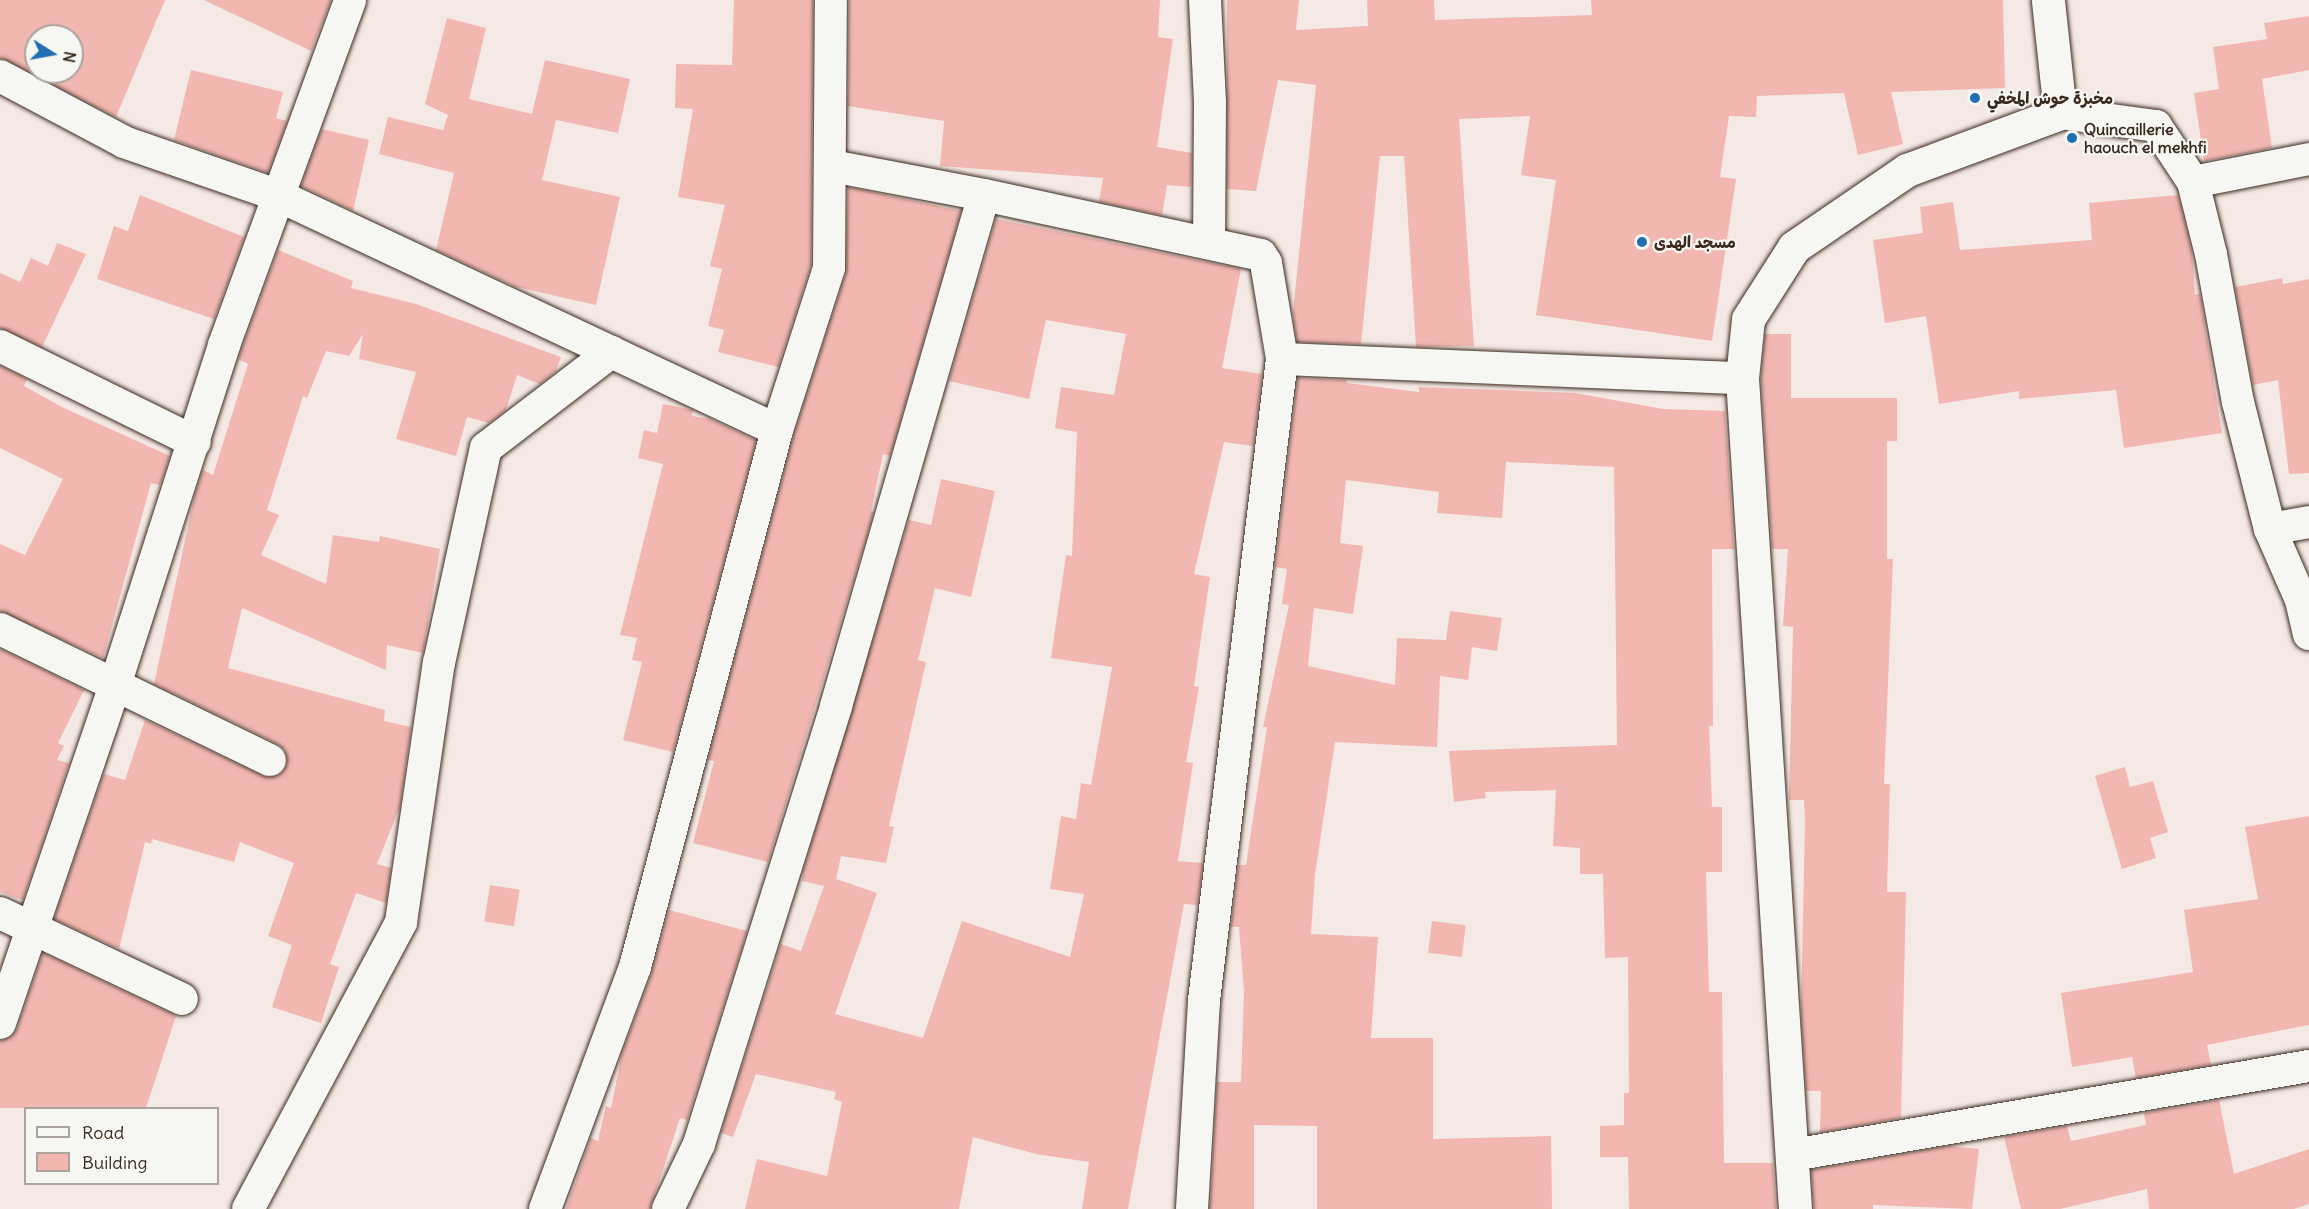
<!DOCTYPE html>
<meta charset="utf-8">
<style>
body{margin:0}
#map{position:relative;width:2309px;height:1209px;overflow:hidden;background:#f5e9e5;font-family:Delius,"Playpen Sans Arabic",sans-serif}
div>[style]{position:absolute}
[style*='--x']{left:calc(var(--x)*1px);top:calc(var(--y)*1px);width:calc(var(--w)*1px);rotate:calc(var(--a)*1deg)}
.building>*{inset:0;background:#f2b7b1;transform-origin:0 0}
.roads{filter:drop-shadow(0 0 2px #3b2a1e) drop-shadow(0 0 2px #3b2a1e)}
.street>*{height:32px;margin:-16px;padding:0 16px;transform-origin:16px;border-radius:16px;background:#f6f6f2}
.secondary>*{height:33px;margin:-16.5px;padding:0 16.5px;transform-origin:16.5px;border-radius:16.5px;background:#f6f6f2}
.dots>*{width:16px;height:16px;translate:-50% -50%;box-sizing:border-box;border:3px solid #f6f6f2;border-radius:50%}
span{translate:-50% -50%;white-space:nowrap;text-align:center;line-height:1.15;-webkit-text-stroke:4.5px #f6f6f2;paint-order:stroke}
.poi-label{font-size:16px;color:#3b2a1e;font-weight:700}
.left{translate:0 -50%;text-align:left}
.legend{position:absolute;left:24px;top:1107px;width:195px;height:78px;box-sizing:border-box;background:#f6f6f2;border:2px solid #aba49d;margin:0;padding:8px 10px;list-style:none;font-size:18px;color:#3b2a1e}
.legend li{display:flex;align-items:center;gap:12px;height:30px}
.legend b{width:30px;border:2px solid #aba49d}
.north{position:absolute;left:24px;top:24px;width:60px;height:60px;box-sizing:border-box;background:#f6f6f2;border:2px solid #aba49d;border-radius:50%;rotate:101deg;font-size:16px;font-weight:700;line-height:24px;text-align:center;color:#3b2a1e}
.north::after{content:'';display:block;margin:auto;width:21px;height:27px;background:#1f6fb2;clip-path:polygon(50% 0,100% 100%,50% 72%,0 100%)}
</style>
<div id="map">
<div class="building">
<i style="clip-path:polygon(evenodd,0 0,165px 0,116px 117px,0 58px,0 0,36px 36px,72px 36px,72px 72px,36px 72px,36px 36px)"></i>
<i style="clip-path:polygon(204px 0,331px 0,311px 51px)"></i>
<i style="clip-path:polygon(734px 0,813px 0,811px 265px,778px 367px,718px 352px,724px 330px,708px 326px,722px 269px,710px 266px,725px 205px,678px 197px,693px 109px,675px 108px,676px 64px,732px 65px)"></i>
<i style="clip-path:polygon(849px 0,1160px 0,1158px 37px,1173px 39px,1157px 147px,1192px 153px,1191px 187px,1167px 185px,1162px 215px,1099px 202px,1103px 178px,940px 166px,944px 121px,848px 106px)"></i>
<i style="clip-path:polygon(1227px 0,1299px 0,1296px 30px,1368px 26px,1367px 0,1434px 0,1435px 20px,1592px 15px,1591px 0,2003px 0,2005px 88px,1891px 92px,1903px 144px,1858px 155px,1844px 93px,1757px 96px,1756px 117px,1729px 116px,1720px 177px,1736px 179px,1712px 341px,1536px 315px,1556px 180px,1521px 175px,1530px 116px,1459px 119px,1474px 346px,1416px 347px,1404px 156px,1380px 156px,1361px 344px,1297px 342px,1293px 313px,1316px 85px,1278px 80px,1256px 191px,1227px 189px)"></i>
<i style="clip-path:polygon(2309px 16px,2309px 70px,2262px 79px,2272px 148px,2204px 161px,2194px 93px,2219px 89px,2213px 47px,2267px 39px,2264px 23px)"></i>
<i style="clip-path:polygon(447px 18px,486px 28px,469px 99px,532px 114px,545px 60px,630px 79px,618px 133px,556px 120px,542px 180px,620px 197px,596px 305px,516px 287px,436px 250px,454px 173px,379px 154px,388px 117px,443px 130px,448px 115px,425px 104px)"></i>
<i style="clip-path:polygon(191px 70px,283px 92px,276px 118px,287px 121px,268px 173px,174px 140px)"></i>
<i style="clip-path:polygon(322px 129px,369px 140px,353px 211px,301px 186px)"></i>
<i style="clip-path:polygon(848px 187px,961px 211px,890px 456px,883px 454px,871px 511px,874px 512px,768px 862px,693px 843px,714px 761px,708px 760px,794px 435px,846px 273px)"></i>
<i style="clip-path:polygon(140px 195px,244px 237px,214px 319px,97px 279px,114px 226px,128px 231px)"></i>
<i style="clip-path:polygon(2178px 195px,2192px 252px,2195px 295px,2200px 294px,2222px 433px,2124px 448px,2116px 390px,2019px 399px,2019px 391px,1939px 404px,1926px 316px,1885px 323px,1873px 240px,1923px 233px,1920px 207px,1953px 202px,1960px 250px,2092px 240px,2089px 203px)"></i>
<i style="clip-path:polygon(996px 219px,1241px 269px,1222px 368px,1262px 374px,1253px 446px,1224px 442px,1194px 574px,1210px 577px,1194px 686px,1199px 687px,1186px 762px,1193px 763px,1178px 861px,1203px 863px,1197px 905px,1184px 904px,1128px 1209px,1082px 1209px,1089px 1162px,1036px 1154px,973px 1137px,959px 1209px,745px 1209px,757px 1159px,827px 1176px,842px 1102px,834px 1099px,836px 1092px,756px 1074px,733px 1137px,721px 1133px,781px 944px,801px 951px,824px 886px,802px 881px,803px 871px,909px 520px,931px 525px,941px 479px,995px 491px,971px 597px,935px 588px,918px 660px,926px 662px,889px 826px,894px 827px,886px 863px,841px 856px,836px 879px,877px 893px,835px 1014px,923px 1038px,962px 921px,1070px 957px,1084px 894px,1050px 889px,1061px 816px,1076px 819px,1081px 783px,1091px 785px,1112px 667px,1051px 658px,1066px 555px,1072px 556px,1077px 432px,1055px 428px,1061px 387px,1114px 395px,1126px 334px,1046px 320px,1029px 399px,949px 381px)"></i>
<i style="clip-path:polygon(57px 243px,86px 254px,42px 347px,0 328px,0 273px,20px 282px,31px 258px,48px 266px)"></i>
<i style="clip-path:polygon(278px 250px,353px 281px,351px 288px,416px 304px,561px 357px,556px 371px,540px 384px,517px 375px,506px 410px,489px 423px,467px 417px,456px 456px,396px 439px,416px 372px,359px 359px,363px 334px,349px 356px,326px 351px,307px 398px,303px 396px,267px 510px,279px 515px,261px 555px,326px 584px,333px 535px,379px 542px,380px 536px,440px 549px,423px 653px,387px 645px,386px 670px,242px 608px,228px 668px,385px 710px,384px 721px,411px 727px,400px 807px,377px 864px,391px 868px,386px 903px,356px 893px,330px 964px,339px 967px,321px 1023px,272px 1007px,292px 945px,268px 936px,294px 863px,240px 842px,234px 862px,152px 839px,151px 844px,145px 842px,119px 949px,54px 919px,104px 774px,125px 780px,145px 720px,263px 776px,280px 775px,286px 767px,285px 750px,278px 744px,154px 684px,195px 494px,203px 470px,213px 475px,248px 364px,238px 359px)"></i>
<i style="clip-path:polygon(2282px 278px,2283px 284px,2309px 279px,2309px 473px,2289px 474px,2278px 380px,2253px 385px,2235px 287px)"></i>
<i style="clip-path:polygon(1765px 334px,1791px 334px,1791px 398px,1897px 398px,1897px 441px,1887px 441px,1887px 559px,1893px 559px,1884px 784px,1890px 784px,1887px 892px,1906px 892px,1901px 1118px,1820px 1132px,1821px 1091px,1806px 1091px,1801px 1012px,1805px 821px,1804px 800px,1789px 800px,1793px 627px,1783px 626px,1788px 549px,1772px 549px,1761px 378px)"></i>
<i style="clip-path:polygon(0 366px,27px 379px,24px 386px,64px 408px,170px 456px,160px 485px,151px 483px,103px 658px,0 611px,0 544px,25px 555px,63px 479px,0 448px)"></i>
<i style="clip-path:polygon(1298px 378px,1346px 380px,1347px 383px,1419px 392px,1419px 387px,1575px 393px,1663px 409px,1725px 411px,1734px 549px,1712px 549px,1713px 726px,1709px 726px,1712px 807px,1722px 807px,1722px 872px,1706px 872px,1709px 992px,1722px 992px,1724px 1163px,1773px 1163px,1776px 1209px,1629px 1209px,1628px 1157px,1600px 1157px,1600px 1126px,1624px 1125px,1624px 1093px,1629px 1093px,1628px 957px,1605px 958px,1603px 874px,1580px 874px,1580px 848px,1553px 846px,1556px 790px,1485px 792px,1486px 798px,1454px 802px,1449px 751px,1617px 745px,1614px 467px,1506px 462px,1502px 518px,1437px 513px,1439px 492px,1346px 480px,1340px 543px,1363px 546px,1353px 614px,1314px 608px,1308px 666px,1395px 685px,1397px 638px,1446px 640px,1450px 611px,1502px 618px,1497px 651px,1472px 647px,1468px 680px,1440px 676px,1437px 747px,1335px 742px,1315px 874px,1311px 934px,1378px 937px,1371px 1038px,1433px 1038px,1433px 1139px,1551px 1136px,1552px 1209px,1317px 1209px,1317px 1126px,1254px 1125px,1254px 1209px,1210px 1209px,1217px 1082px,1241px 1082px,1244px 992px,1239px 927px,1231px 927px,1239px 865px,1246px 865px,1267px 727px,1263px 727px,1289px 605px,1282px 604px,1287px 569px,1275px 567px)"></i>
<i style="clip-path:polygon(663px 404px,693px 410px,692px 416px,710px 419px,756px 440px,673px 752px,623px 740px,642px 662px,632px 660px,637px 638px,620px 635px,663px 464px,638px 458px,644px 430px,657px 433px)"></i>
<i style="clip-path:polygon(0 649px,84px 690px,58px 743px,64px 746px,57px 760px,69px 763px,23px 900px,0 892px)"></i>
<i style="clip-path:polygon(2125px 767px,2130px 787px,2153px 781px,2168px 832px,2150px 838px,2156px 858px,2122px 869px,2095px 776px)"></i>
<i style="clip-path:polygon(2309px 816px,2309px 1025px,2207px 1045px,2211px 1065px,2136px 1078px,2132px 1057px,2072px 1067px,2061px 993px,2193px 972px,2184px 910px,2258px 899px,2245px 827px)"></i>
<i style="left:490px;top:885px;width:30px;height:37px;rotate:9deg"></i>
<i style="clip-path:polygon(669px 910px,747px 931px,687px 1120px,680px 1118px,650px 1209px,566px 1209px,591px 1138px,598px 1141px,606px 1106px,611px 1108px,622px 1053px,652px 973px)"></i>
<i style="left:1432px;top:921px;width:34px;height:32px;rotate:7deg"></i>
<i style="clip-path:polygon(43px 953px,176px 1016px,146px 1108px,0 1108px,0 1041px,11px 1037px,17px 1029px)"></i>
<i style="clip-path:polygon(2219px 1100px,2234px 1174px,2309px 1149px,2309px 1204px,2294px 1209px,2149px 1209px,2147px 1189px,2060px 1209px,2021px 1209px,2004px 1137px,2067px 1126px,2071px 1141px,2146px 1125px,2144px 1113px)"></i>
<i style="clip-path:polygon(1951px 1146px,1979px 1149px,1972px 1209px,1873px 1205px,1873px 1209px,1814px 1209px,1811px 1170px)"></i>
</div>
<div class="roads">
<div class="street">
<i style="--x:1205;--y:0;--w:103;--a:87.2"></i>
<i style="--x:1210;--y:103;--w:138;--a:90.4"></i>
<i style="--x:0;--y:76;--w:140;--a:28"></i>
<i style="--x:124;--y:142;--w:162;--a:19.1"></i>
<i style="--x:277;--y:195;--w:552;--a:25.17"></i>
<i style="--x:777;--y:430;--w:170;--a:-72.2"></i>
<i style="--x:829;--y:268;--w:268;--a:-89.6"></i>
<i style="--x:2060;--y:113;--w:97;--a:7.7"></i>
<i style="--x:2156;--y:126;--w:67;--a:56.5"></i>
<i style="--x:2193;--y:182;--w:74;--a:76"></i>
<i style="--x:2211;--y:254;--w:150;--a:79.7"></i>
<i style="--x:2238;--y:402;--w:131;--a:75.9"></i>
<i style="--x:2270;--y:529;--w:77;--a:66.4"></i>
<i style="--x:2301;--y:600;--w:35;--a:77"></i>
<i style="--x:2193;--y:182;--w:118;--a:-11.2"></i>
<i style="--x:984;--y:195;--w:283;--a:12.2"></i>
<i style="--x:1261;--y:255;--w:9;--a:58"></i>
<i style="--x:1266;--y:263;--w:97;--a:80.5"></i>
<i style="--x:1282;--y:359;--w:460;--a:2.4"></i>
<i style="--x:0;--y:346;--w:217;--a:26.2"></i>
<i style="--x:2270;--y:529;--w:40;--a:-10"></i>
<i style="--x:0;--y:629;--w:300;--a:25.9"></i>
<i style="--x:0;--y:913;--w:201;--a:25.3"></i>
<i style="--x:0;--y:1023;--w:357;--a:-71.2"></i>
<i style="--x:115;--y:685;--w:357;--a:-72.2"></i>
<i style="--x:224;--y:345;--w:367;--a:-69.9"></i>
<i style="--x:1793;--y:1155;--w:524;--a:-9.79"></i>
<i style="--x:248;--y:1209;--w:325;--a:-61.9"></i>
<i style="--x:401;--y:922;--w:262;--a:-81.7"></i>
<i style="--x:439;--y:663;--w:220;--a:-77.7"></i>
<i style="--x:486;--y:448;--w:158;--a:-37.5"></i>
<i style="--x:545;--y:1209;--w:258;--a:-69.6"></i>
<i style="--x:635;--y:967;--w:555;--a:-75.19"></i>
<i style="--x:668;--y:1209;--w:72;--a:-64.5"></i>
<i style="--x:699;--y:1144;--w:459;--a:-72.6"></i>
<i style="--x:836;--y:706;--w:532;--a:-73.85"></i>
<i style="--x:984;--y:195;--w:155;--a:-169.2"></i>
<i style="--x:1192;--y:1209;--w:209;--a:-86.7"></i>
<i style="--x:1204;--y:1000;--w:646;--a:-83.06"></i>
</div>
<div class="secondary">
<i style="--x:1795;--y:1209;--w:833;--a:-93.65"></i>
<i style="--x:1742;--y:378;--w:59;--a:-84.2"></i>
<i style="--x:1748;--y:319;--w:85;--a:-57.4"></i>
<i style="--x:1794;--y:247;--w:137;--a:-34.3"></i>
<i style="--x:1907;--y:170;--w:163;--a:-20.4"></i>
<i style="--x:2060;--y:113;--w:114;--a:-96.1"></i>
</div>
</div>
<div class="dots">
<i style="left:1975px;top:98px;background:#1f6fb2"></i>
<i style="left:2072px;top:138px;background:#1f6fb2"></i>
<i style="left:1642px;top:242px;background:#1f6fb2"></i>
</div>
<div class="poi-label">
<span class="left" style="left:1987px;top:98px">مخبزة حوش المخفي</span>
<span class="left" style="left:2084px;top:138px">Quincaillerie<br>haouch el mekhfi</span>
<span class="left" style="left:1654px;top:242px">مسجد الهدى</span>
</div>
<ul class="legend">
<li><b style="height:8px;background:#f6f6f2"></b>Road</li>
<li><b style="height:16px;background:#f2b7b1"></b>Building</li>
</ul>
<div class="north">N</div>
</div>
